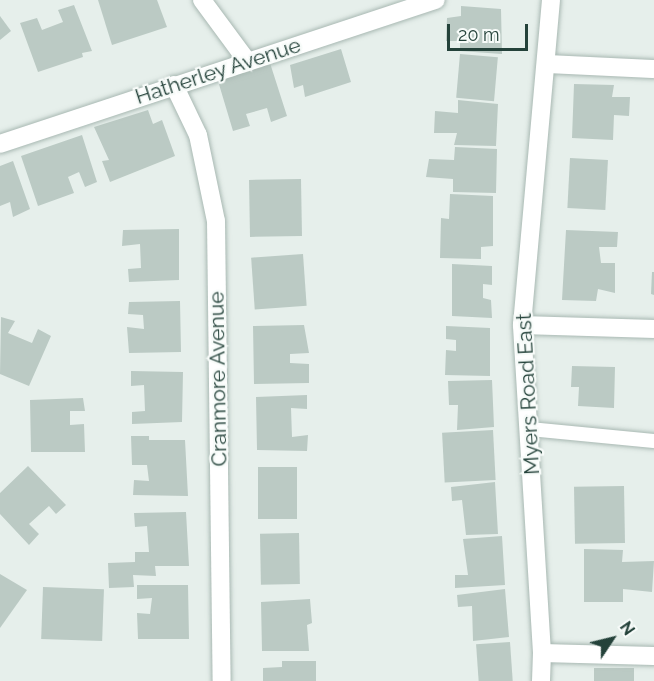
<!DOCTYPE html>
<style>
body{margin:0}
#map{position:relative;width:654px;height:681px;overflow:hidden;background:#e6efeb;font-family:Raleway,sans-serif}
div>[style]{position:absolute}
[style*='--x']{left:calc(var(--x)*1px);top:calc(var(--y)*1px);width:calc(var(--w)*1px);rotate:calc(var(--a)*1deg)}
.building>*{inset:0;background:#bbcac4;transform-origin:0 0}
.roads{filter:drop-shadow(0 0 2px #a8b8b2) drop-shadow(0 0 2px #a8b8b2)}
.service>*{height:14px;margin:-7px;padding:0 7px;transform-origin:7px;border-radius:7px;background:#fff}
.minor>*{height:18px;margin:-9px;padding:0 9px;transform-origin:9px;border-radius:9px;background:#fff}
span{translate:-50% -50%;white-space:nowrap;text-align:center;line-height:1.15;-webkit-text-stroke:4.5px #f7fbf9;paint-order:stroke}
.street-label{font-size:21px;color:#24423a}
.north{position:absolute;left:582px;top:609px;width:60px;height:60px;-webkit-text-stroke:4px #f7fbf9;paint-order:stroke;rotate:55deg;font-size:16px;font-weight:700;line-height:24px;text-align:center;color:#24423a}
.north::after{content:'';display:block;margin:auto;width:21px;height:27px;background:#24423a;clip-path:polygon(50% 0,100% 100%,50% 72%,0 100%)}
.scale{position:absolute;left:447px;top:24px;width:81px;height:27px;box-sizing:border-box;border:3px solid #24423a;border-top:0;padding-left:8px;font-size:18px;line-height:21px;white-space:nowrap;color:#24423a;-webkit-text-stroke:4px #f7fbf9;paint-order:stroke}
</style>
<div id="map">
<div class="building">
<i style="clip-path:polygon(98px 0,157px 0,167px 27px,112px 45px)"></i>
<i style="clip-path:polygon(74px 5px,92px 51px,82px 53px,83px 57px,38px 72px,20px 23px,37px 18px,42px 30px,63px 22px,58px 10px)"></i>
<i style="clip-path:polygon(461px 6px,501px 9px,502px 54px,460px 51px,460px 41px,446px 41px,447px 18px,461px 16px)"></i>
<i style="clip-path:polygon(0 16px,11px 31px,0 40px)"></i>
<i style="clip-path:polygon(341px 49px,351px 82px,305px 97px,303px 85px,294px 88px,290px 65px)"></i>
<i style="left:460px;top:54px;width:38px;height:44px;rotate:5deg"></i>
<i style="clip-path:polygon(270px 63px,287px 116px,271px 122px,267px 108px,246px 114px,250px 126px,233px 131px,218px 81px)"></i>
<i style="clip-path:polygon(574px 84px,614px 85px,612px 97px,630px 97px,629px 116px,614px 115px,613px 140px,572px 138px)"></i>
<i style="clip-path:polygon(458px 100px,498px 104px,496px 146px,454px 145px,457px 133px,434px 133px,435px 111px,458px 113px)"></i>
<i style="clip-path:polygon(148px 110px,153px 124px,162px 120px,175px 156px,110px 182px,102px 161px,109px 160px,94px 127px)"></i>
<i style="clip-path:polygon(82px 135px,97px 182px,85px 187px,79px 172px,68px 177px,74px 193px,38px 206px,21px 156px)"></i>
<i style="clip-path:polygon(455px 147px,497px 149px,496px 193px,453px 192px,453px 179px,426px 177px,429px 159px,454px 160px)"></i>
<i style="left:570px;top:158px;width:38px;height:50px;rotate:3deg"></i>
<i style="clip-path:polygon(13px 161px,30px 209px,13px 217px,10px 202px,0 206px,0 166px)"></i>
<i style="left:301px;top:179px;width:57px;height:52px;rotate:89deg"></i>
<i style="clip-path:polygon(450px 194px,493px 196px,493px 246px,481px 247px,481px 259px,440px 258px,441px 218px,449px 219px)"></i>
<i style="clip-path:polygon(179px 229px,179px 280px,129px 282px,128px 269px,141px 268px,140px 244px,122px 246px,123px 230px)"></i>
<i style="clip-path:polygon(566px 230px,618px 232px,617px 247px,599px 247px,601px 263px,615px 263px,615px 293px,598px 289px,596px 301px,562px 300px)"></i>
<i style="left:303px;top:254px;width:52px;height:52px;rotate:86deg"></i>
<i style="clip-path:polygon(452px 264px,492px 266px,492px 285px,483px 284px,483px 298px,491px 300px,492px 318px,452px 316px)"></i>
<i style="clip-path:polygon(652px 272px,654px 272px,654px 295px,651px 294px)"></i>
<i style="clip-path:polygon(180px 301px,181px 352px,129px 353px,127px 327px,144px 329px,143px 315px,128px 314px,129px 302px)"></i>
<i style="clip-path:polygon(1px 317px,15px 321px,8px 333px,32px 343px,38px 329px,51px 336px,29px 386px,0 374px)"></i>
<i style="clip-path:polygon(304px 325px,309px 353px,290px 354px,290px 363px,309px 364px,309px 383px,254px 384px,253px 326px)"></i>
<i style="clip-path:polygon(446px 326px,490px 328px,490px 376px,445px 375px,446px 350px,456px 351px,456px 340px,446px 339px)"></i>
<i style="clip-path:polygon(572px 366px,615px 367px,614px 408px,578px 406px,579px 387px,571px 387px)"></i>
<i style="clip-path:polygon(131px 371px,183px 372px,182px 422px,132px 424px,132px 412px,145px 411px,144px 385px,131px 386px)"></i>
<i style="clip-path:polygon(492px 380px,494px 427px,457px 430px,458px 405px,449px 405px,448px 381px)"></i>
<i style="clip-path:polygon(307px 395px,307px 409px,291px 408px,292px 437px,308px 435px,307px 451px,257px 450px,256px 397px)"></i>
<i style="clip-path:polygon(83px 398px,85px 411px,70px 411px,70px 425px,84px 424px,85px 452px,31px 452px,30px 400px)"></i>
<i style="left:493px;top:430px;width:50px;height:51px;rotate:87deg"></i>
<i style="clip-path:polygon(131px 436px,149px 436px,149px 440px,185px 440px,188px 496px,133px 495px,134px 480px,149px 481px,147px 465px,132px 465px)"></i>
<i style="clip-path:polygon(28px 466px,66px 505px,56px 514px,49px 506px,29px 524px,39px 534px,29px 545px,0 514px,0 493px)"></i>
<i style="left:258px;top:467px;width:39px;height:52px"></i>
<i style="clip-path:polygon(495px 482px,498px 534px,466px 535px,462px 500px,452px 501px,451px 487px)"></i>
<i style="left:624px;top:486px;width:57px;height:50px;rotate:89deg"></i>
<i style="clip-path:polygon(186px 512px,189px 566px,155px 566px,156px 576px,133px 575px,134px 587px,109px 588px,108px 563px,135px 562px,135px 552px,149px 552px,147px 526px,135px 527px,134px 513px)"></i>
<i style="left:299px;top:533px;width:51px;height:39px;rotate:89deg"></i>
<i style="clip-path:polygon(502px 536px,505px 585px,455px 588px,455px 575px,468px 575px,463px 539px)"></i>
<i style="clip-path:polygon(584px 549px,623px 550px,622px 562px,654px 561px,652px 592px,623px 589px,623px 602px,584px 602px)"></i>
<i style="clip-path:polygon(0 574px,27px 590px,0 628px)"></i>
<i style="clip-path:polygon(137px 585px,188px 585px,189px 639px,138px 639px,137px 613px,150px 614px,152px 598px,137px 599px)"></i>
<i style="left:43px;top:587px;width:61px;height:52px;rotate:2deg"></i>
<i style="clip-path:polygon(505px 589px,509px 637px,473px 641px,472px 606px,458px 607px,457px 595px)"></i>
<i style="clip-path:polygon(310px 599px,312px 623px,307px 625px,309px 651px,262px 651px,261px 602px)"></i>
<i style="left:510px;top:642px;width:39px;height:34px;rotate:86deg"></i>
<i style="clip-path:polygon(282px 661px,316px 661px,316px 681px,263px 681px,263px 668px,282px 667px)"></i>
<i style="left:594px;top:668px;width:40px;height:13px"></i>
</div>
<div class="roads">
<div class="service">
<i style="--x:529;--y:429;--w:126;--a:5.5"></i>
</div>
<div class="minor">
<i style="--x:202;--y:0;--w:76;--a:53.6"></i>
<i style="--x:546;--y:64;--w:108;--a:2.7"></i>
<i style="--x:174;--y:85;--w:55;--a:64.4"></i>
<i style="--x:198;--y:135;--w:88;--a:78.2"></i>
<i style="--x:216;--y:221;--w:460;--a:89.3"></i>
<i style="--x:0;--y:144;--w:459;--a:-18.3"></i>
<i style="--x:522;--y:325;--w:132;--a:1.7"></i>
<i style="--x:542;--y:653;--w:112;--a:1.5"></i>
<i style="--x:541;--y:681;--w:28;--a:-88"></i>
<i style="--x:542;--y:653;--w:329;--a:-93.5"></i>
<i style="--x:522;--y:325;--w:326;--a:-84.9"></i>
</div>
</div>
<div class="street-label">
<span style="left:218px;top:71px;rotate:-18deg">Hatherley Avenue</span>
<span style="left:218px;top:379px;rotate:-91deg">Cranmore Avenue</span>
<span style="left:528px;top:394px;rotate:-93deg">Myers Road East</span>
</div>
<div class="north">N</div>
<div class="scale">20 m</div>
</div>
